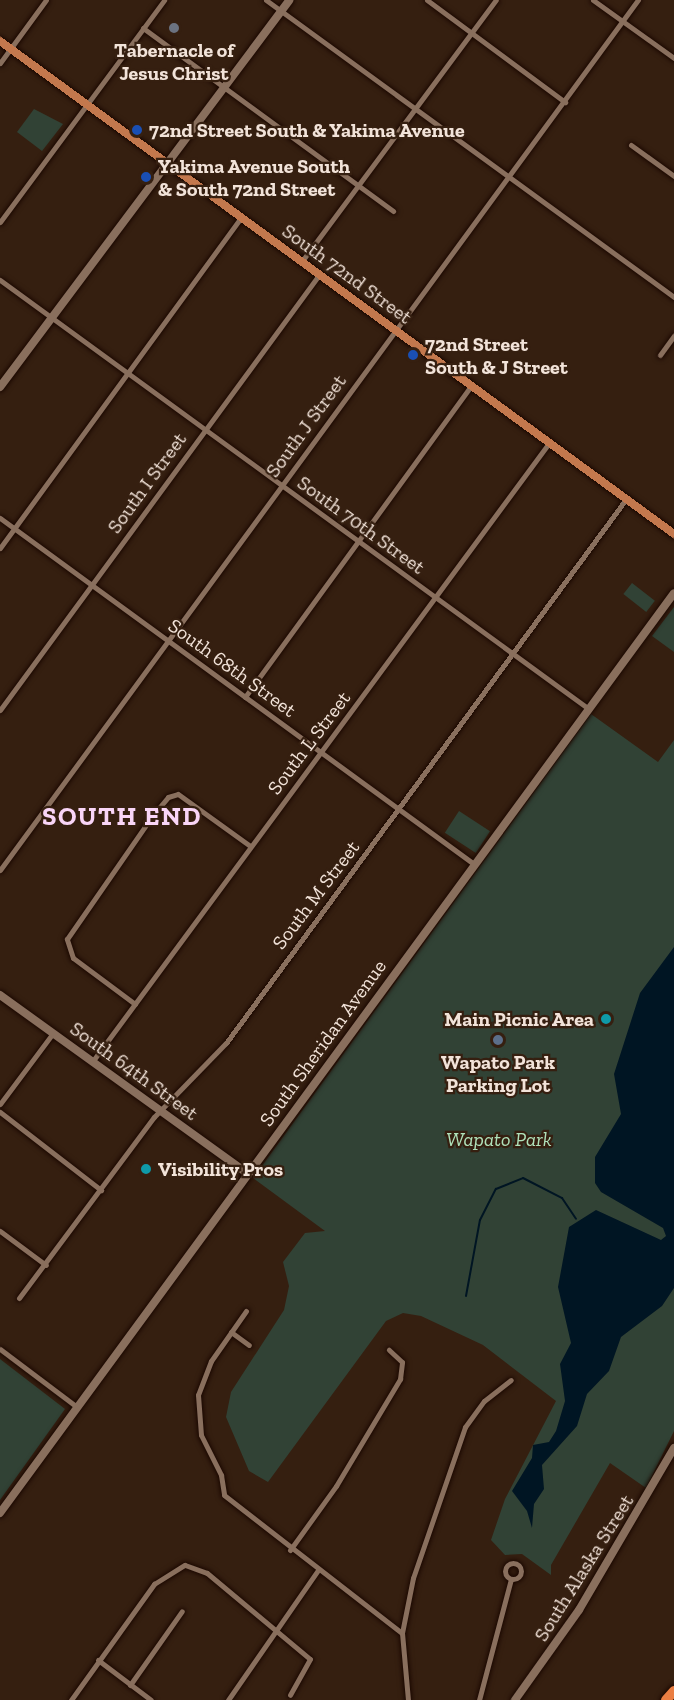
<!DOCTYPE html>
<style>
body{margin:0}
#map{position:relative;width:674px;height:1700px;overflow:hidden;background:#351f10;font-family:"Zilla Slab",serif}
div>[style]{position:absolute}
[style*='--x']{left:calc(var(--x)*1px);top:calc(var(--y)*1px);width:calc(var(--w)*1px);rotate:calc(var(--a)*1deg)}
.green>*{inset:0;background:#314235;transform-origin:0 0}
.water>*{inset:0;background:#001523}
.stream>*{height:2px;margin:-1px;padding:0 1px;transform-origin:1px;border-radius:1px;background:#001523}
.roads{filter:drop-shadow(0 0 2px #1b0800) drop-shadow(0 0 2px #1b0800)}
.street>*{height:5px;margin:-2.5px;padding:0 2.5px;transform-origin:2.5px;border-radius:2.5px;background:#896f5d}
.street>.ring{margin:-2.5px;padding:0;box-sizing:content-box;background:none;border:5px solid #896f5d;border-radius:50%}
.secondary>*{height:8px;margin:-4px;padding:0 4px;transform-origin:4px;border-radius:4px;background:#896f5d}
.primary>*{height:8px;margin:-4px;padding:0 4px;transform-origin:4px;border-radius:4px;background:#c3784d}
.highway>*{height:10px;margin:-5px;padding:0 5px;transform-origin:5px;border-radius:5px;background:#ea7e42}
.dots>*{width:16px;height:16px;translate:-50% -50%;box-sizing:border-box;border:3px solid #351f10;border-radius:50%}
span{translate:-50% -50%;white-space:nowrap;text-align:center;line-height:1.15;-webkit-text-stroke:4.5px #351f10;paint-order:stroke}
.poi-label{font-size:20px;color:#f2e3d9;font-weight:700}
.left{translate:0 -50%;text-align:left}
.right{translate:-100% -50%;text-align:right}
.street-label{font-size:20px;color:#f2e3d9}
.park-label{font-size:20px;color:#afe1ba;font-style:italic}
.district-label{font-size:26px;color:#f9d5f7;font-weight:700;letter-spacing:1.5px}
</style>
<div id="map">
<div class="green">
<i style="clip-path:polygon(34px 109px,63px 124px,42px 151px,17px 132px)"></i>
<i style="left:632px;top:583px;width:29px;height:14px;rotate:38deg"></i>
<i style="clip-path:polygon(674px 607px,674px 652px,652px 636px)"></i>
<i style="clip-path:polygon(591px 714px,658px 762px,674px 740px,674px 1431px,646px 1488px,610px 1463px,551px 1565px,551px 1575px,522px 1554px,505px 1555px,491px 1540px,505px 1499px,556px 1401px,483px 1345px,421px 1316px,403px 1313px,386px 1321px,268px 1482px,249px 1471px,226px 1417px,231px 1392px,284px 1310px,289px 1286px,283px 1262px,305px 1233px,325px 1231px,253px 1178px)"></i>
<i style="left:459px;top:811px;width:37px;height:26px;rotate:33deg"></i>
<i style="clip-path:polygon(0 1359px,65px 1409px,0 1500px)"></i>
</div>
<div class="water">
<i style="clip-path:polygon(674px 947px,674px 1288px,662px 1306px,621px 1337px,609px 1371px,587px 1394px,577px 1426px,542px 1465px,544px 1489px,534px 1504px,532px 1528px,527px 1511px,512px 1491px,532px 1458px,533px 1445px,549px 1442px,556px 1431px,565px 1401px,560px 1364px,571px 1343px,558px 1287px,569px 1227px,596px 1210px,661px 1240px,666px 1236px,663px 1228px,601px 1192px,595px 1183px,595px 1157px,621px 1114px,614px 1074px,640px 993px)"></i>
</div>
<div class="stream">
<i style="--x:466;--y:1296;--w:77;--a:-79.6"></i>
<i style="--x:480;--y:1220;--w:35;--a:-63"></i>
<i style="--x:496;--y:1189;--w:29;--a:-22"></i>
<i style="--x:523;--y:1178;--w:44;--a:27.1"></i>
<i style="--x:562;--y:1198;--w:25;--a:56"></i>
</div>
<div class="roads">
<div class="street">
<i style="--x:266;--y:0;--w:505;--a:36.05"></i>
<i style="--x:427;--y:0;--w:172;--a:36.5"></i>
<i style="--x:593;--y:0;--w:100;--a:35.6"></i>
<i style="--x:143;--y:28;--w:310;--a:36.2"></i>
<i style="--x:0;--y:63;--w:78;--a:-53.9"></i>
<i style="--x:631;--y:145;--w:53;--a:35.8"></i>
<i style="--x:0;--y:222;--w:276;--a:-53.5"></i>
<i style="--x:302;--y:261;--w:325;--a:-53.4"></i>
<i style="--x:0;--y:280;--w:729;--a:36.07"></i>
<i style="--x:660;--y:355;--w:24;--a:-54"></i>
<i style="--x:0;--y:518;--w:587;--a:36.13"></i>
<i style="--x:0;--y:548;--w:409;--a:-53.9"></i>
<i style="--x:245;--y:697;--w:384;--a:-54"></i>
<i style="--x:0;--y:710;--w:539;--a:-53.75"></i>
<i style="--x:0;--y:870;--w:1079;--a:-53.75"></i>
<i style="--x:135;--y:1004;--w:77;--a:-143.4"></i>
<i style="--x:73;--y:958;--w:20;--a:-108"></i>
<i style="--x:67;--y:939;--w:151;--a:-55.3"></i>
<i style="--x:153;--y:815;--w:23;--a:-50"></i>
<i style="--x:168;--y:797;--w:10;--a:-17"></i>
<i style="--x:178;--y:794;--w:89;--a:35.8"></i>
<i style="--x:92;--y:1062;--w:769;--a:-53.56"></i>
<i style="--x:0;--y:1104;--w:89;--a:-53.3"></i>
<i style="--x:0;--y:1112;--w:128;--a:37.7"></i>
<i style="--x:0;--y:1231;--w:57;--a:36.5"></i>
<i style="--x:19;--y:1298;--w:226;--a:-53.3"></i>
<i style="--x:154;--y:1117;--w:103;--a:-45.8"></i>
<i style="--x:226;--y:1043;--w:675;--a:-53.67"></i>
<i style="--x:246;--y:1311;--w:61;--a:125"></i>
<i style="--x:211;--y:1361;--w:36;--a:111"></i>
<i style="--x:198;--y:1395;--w:40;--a:85.7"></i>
<i style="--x:201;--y:1435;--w:45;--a:63.4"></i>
<i style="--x:221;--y:1475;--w:20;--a:81"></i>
<i style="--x:224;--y:1495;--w:225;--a:37.8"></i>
<i style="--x:231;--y:1332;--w:22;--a:36"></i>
<i style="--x:0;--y:1349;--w:96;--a:37"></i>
<i style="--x:290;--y:1550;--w:79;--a:-54.3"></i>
<i style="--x:336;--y:1486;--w:125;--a:-59.1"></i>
<i style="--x:400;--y:1379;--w:17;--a:-83"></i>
<i style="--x:402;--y:1362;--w:18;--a:-137"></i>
<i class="ring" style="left:505px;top:1563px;width:11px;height:11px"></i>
<i style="--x:98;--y:1660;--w:66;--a:37"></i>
<i style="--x:130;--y:1685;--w:90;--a:-54.9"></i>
<i style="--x:71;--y:1700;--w:143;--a:-54.4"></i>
<i style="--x:154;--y:1584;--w:36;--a:-32"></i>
<i style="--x:185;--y:1565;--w:23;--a:20"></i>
<i style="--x:207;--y:1573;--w:134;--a:39.9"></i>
<i style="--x:310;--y:1659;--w:41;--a:119.1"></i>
<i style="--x:228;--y:1700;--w:158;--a:-55.3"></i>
<i style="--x:408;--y:1700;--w:67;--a:-95.1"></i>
<i style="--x:402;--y:1633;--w:56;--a:-78.7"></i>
<i style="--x:413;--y:1578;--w:160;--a:-71"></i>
<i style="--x:465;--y:1427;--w:32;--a:-54"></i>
<i style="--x:484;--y:1401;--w:34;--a:-38"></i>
<i style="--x:479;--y:1700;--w:125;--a:-75.2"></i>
</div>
<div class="secondary">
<i style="--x:0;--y:387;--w:483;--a:-53.2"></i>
<i style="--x:0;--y:995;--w:306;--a:35.8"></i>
<i style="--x:0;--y:1513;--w:1140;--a:-53.77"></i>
<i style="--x:515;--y:1700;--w:110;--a:-54.6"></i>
<i style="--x:579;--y:1610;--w:188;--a:-59.6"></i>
</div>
<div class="primary">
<i style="--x:0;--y:41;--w:835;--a:36.18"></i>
</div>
<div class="highway">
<i style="--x:666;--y:1700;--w:12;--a:-48"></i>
</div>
</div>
<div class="dots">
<i style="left:174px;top:28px;background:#6b7280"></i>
<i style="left:137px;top:130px;background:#1a4fb4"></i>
<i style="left:146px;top:177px;background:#1a4fb4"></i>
<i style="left:413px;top:355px;background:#1a4fb4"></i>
<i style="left:606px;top:1019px;background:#0f9aa8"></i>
<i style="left:498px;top:1040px;background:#5c6f8a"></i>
<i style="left:146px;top:1169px;background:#0f9aa8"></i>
</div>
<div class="poi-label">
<span style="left:174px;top:62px">Tabernacle of<br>Jesus Christ</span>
<span class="left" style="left:149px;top:130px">72nd Street South &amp; Yakima Avenue</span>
<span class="left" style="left:158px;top:178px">Yakima Avenue South<br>&amp; South 72nd Street</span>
<span class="left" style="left:425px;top:356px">72nd Street<br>South &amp; J Street</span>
<span class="right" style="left:594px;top:1019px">Main Picnic Area</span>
<span style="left:498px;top:1074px">Wapato Park<br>Parking Lot</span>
<span class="left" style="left:158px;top:1169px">Visibility Pros</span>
</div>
<div class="street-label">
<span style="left:347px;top:274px;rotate:36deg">South 72nd Street</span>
<span style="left:306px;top:426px;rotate:-54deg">South J Street</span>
<span style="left:147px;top:483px;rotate:-54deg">South I Street</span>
<span style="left:361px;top:525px;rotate:36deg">South 70th Street</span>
<span style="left:232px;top:668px;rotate:36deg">South 68th Street</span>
<span style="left:309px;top:743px;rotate:-53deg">South L Street</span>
<span style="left:316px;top:895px;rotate:-53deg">South M Street</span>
<span style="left:323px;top:1043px;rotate:-54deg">South Sheridan Avenue</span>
<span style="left:134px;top:1071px;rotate:36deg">South 64th Street</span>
<span style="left:584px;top:1568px;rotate:-58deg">South Alaska Street</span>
</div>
<div class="park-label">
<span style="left:499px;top:1139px">Wapato Park</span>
</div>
<div class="district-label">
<span style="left:122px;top:817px">SOUTH END</span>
</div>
</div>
